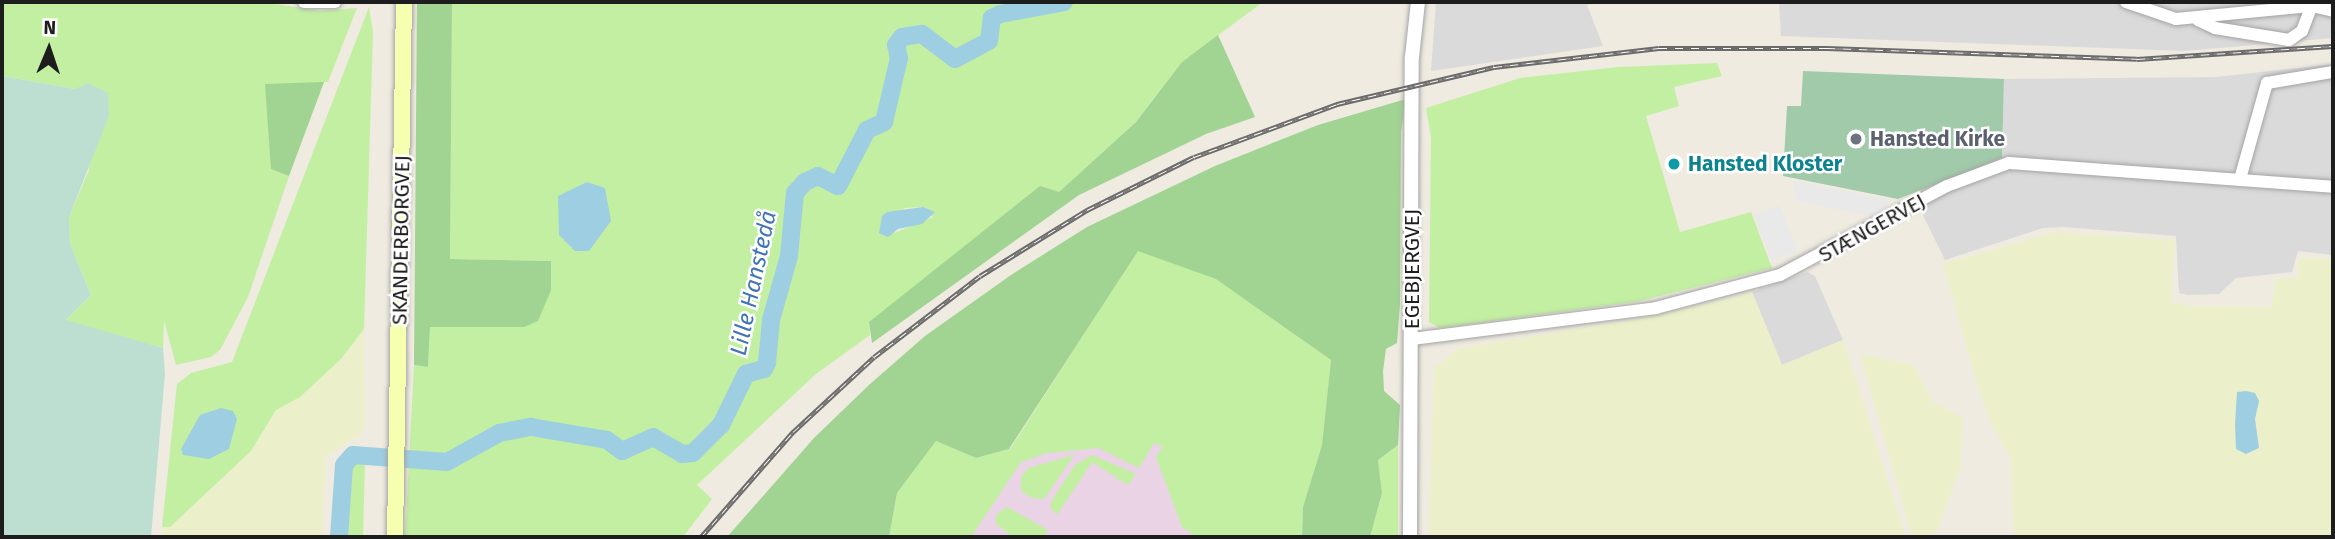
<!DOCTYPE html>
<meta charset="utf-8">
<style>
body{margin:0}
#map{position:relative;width:2335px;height:539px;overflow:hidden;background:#efebe1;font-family:"Fira Sans",sans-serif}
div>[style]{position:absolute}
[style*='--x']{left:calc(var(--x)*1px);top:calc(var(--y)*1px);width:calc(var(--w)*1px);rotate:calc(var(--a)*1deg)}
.residential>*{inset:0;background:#dbdada}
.industrial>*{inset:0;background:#e9d3e4}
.farmland>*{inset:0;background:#ebf0cb}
.grass>*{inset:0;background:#c3efa2}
.forest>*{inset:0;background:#a1d392}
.wetland>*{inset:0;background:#bddfd1}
.cemetery>*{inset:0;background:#a0caa9}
.parking>*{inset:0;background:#e9e9e9;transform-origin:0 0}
.water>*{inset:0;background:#9dcee1}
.river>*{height:18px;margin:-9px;padding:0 9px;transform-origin:9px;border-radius:9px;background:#9dcee1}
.roads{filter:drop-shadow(0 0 2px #a4a4a4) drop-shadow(0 0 2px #a4a4a4)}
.minor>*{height:12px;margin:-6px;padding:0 6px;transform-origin:6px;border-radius:6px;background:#fff}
.tertiary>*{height:14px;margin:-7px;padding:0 7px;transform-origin:7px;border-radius:7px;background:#fff}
.secondary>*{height:16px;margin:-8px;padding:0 8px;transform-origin:8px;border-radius:8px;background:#f6ffb0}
.rail>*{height:5px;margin-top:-2.5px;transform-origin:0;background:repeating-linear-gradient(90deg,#fff 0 8px,#6b6b6b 0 16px);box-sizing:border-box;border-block:2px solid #6b6b6b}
.dots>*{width:19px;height:19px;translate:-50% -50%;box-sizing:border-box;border:4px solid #fff;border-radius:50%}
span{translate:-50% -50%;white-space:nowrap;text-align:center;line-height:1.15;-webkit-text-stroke:5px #fff;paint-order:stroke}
.worship-label{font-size:21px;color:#5b616d;font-weight:700}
.left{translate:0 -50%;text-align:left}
.culture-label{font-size:21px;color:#0d838f;font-weight:700}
.street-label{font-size:21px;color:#1d1d1d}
.water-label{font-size:23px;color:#4174b5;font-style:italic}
.frame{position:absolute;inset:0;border:4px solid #1d1d1d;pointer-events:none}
.north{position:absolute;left:14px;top:14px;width:70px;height:70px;-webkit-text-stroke:5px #fff;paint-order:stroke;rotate:2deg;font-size:19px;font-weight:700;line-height:28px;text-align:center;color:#1d1d1d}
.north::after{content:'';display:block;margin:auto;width:24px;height:32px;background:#1d1d1d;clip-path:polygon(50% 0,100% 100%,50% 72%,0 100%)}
</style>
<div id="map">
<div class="residential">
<i style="clip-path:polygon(1436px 2px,1602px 2px,1587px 5px,1603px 46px,1431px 71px)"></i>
<i style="clip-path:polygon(1779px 2px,2333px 2px,2333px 38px,2185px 51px,1781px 36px)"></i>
<i style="clip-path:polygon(2333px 64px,2333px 255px,2298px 251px,2292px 272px,2236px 278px,2219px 294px,2188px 295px,2179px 293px,2176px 236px,2064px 227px,2043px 228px,1945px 260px,1912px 193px,2002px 158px,2004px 79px,2216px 77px)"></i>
<i style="clip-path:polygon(1807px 272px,1815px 276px,1843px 340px,1782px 365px,1752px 292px)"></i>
</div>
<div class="industrial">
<i style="clip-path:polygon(1331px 360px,1322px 445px,1293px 537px,957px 537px,1009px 449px)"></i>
</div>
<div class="farmland">
<i style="clip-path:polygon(2055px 232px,2175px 240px,2171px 302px,2192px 306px,2272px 307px,2275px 279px,2298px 278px,2299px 258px,2333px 259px,2333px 537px,2014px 537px,2010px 457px,1992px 426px,1976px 381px,1943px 264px)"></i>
<i style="clip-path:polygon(1752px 292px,1782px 365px,1843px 340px,1906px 537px,1429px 537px,1434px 368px,1457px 349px,1637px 319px)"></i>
<i style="clip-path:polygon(364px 329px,365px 424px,362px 433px,326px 457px,322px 537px,162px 537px,162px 527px,170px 527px,251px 451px,276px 410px,300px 397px,341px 359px)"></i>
<i style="clip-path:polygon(1860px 354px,1914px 365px,1932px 401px,1962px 417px,1961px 466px,1937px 531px,1926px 537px,1912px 537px)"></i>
</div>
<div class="grass">
<i style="clip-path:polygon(2px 2px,263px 2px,320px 11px,357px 8px,328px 82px,324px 82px,271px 169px,289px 176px,248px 297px,220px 350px,211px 357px,176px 365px,164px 321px,163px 348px,65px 321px,91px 295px,70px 244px,69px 217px,89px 170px,75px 89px,2px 76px)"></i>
<i style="clip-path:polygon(evenodd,452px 2px,1263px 2px,1182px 62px,1136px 122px,1059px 192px,869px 322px,870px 335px,816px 374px,697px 485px,712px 499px,683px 537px,405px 537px,414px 365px,428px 367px,430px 327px,524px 327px,551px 261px,450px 259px,452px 2px,923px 207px,933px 217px,894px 233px,904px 208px,923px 207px)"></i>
<i style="clip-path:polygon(369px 7px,373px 32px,364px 329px,341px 359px,300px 397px,276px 410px,251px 451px,170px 527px,162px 527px,177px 384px,191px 373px,232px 362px)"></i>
<i style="clip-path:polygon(1717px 63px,1722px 76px,1674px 87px,1679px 106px,1646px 116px,1680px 232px,1751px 212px,1772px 268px,1640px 301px,1440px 328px,1429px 322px,1431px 137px,1426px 108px,1520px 78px,1618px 67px)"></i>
<i style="clip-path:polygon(1138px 250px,1216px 278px,1331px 360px,1322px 445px,1303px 507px,1302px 537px,1197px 537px,1182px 527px,1156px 457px,1163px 447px,1154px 443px,1139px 468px,1099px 448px,1047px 453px,1021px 462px,971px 537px,889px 537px,897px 493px,936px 441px,976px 458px,1010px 449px)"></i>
<i style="clip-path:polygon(1398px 445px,1398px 537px,1370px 537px,1382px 493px,1378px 460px)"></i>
<i style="clip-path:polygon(1074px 455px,1044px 499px,1032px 498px,1021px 491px,1021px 477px,1028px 468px)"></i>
<i style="clip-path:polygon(1092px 455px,1136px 474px,1128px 485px,1092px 462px,1057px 515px,1050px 507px,1052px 500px,1075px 465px)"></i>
<i style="clip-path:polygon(365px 460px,363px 537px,347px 537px,347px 469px,353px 461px)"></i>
<i style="clip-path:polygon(1007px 507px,1048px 530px,1043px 537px,1013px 537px,996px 524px,996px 515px)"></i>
</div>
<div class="forest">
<i style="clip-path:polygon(417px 2px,452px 2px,450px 259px,551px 261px,551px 290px,538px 321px,524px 327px,430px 327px,428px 367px,414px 365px)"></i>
<i style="clip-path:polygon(1218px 35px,1255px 117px,1206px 134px,1079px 195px,872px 343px,869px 322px,1040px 186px,1059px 192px,1136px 122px,1182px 62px)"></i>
<i style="clip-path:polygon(324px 82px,289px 176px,271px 169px,265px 84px)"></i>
<i style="clip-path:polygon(1406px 99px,1401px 132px,1400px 304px,1397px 343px,1386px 349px,1383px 371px,1384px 391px,1400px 405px,1398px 445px,1378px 460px,1382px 493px,1370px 537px,1302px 537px,1303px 507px,1322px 445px,1331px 360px,1216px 279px,1138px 251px,1009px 449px,976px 458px,936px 441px,897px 493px,889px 537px,727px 537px,814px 438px,870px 384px,925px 336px,1011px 275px,1087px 227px,1215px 166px,1318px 125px)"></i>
</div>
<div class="wetland">
<i style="clip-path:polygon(2px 76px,75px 89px,88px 83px,108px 93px,109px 116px,69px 217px,70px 244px,91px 295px,66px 320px,163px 348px,165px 374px,151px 537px,2px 537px)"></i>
</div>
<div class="cemetery">
<i style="clip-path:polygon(1803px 71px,2004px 79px,2002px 158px,1898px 199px,1783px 176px,1787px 106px,1801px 106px)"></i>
</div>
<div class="parking">
<i style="clip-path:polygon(1793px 181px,1888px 200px,1886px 208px,1872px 216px,1796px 201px)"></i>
<i style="left:1780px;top:205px;width:49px;height:28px;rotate:69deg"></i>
</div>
<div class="water">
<i style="clip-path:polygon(587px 182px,605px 188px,611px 221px,589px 251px,575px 251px,559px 235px,558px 196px)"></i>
<i style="clip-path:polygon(923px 207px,935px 212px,922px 224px,898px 229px,888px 237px,879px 233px,882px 216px,887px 212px)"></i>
<i style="clip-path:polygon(2246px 391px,2255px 393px,2259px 401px,2255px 419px,2259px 448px,2246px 454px,2236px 449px,2235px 424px,2237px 392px)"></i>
<i style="clip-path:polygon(221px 408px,233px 411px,237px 419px,229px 449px,209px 459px,183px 455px,181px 449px,200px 415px)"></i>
</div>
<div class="river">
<i style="--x:339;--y:537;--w:72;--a:-86"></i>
<i style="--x:344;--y:465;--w:13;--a:-48"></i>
<i style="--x:353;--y:455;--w:94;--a:4.3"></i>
<i style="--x:447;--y:462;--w:60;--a:-29.1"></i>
<i style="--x:499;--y:433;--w:33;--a:-11"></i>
<i style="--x:531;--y:427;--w:77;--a:9.7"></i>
<i style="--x:607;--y:440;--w:19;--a:36"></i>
<i style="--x:622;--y:451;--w:34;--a:-24"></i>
<i style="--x:653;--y:437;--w:34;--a:30"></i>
<i style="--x:682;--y:454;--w:11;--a:-5"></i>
<i style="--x:693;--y:453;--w:40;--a:-45"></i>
<i style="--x:721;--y:425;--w:57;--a:-63.9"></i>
<i style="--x:746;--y:374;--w:19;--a:-16"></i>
<i style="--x:764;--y:369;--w:7;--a:-63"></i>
<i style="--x:767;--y:363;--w:43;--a:-84.7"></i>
<i style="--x:771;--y:320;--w:66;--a:-74.3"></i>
<i style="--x:789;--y:256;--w:63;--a:-84.6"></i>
<i style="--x:795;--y:193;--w:15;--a:-48"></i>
<i style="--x:805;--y:182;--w:14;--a:-25"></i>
<i style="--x:818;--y:176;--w:22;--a:27"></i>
<i style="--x:838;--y:186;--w:63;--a:-62.6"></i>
<i style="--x:867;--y:130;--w:19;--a:-25"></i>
<i style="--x:884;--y:122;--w:66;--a:-76.8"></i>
<i style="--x:899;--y:58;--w:13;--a:-103"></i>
<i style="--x:896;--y:45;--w:10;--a:-53"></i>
<i style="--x:902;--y:37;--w:20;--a:-9"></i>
<i style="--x:922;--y:34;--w:41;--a:37.1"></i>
<i style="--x:955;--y:59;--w:38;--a:-28"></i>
<i style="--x:989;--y:41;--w:23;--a:-83"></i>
<i style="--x:992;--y:18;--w:9;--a:-27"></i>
<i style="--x:1000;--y:14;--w:65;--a:-10.6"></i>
</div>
<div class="roads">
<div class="minor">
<i style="--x:304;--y:2;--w:31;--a:0"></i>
<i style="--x:2126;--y:2;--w:53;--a:18.8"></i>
<i style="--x:2176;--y:19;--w:137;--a:-5.5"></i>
<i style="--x:2312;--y:6;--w:22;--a:13"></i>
<i style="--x:2198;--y:20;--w:19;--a:25"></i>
<i style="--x:2215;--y:28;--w:75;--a:9.2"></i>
<i style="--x:2289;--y:40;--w:16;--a:-35"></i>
<i style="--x:2302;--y:31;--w:31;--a:-69"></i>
<i style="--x:2240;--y:179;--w:100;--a:-74.3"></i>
<i style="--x:2267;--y:83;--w:67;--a:-9.5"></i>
<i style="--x:1412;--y:339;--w:246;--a:-7.2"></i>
<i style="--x:1656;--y:308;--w:128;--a:-14.9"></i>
<i style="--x:1780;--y:275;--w:189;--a:-28.1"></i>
<i style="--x:1947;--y:186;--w:66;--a:-20.4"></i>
<i style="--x:2009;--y:163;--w:325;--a:4.2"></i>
</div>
<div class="tertiary">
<i style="--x:1410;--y:537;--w:480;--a:-89.8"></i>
<i style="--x:1412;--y:57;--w:55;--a:-83.8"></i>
</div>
<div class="secondary">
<i style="--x:395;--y:537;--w:535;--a:-89.04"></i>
</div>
</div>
<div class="rail">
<i style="--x:701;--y:537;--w:140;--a:-48.8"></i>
<i style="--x:793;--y:432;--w:110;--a:-42.8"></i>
<i style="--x:874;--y:357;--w:133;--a:-37.4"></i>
<i style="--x:980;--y:276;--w:126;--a:-31.7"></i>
<i style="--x:1087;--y:210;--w:119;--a:-26.4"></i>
<i style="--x:1194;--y:157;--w:153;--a:-20.3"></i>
<i style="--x:1337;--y:104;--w:161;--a:-13.3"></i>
<i style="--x:1494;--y:67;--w:166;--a:-6.6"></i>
<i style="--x:1659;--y:48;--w:168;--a:0"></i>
<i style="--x:1827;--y:48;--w:310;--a:2"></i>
<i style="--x:2137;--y:59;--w:196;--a:-3.8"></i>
</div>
<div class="dots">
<i style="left:1856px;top:139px;background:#6b7280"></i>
<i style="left:1674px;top:164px;background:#0f9aa8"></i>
</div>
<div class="worship-label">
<span class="left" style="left:1870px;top:139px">Hansted Kirke</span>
</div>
<div class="culture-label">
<span class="left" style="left:1688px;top:164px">Hansted Kloster</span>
</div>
<div class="street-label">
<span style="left:1872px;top:228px;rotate:-29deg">STÆNGERVEJ</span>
<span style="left:401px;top:240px;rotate:-89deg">SKANDERBORGVEJ</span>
<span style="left:1412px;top:269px;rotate:-90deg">EGEBJERGVEJ</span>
</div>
<div class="water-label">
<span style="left:753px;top:283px;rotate:-78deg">Lille Hanstedå</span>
</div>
<div class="frame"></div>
<div class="north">N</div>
</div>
